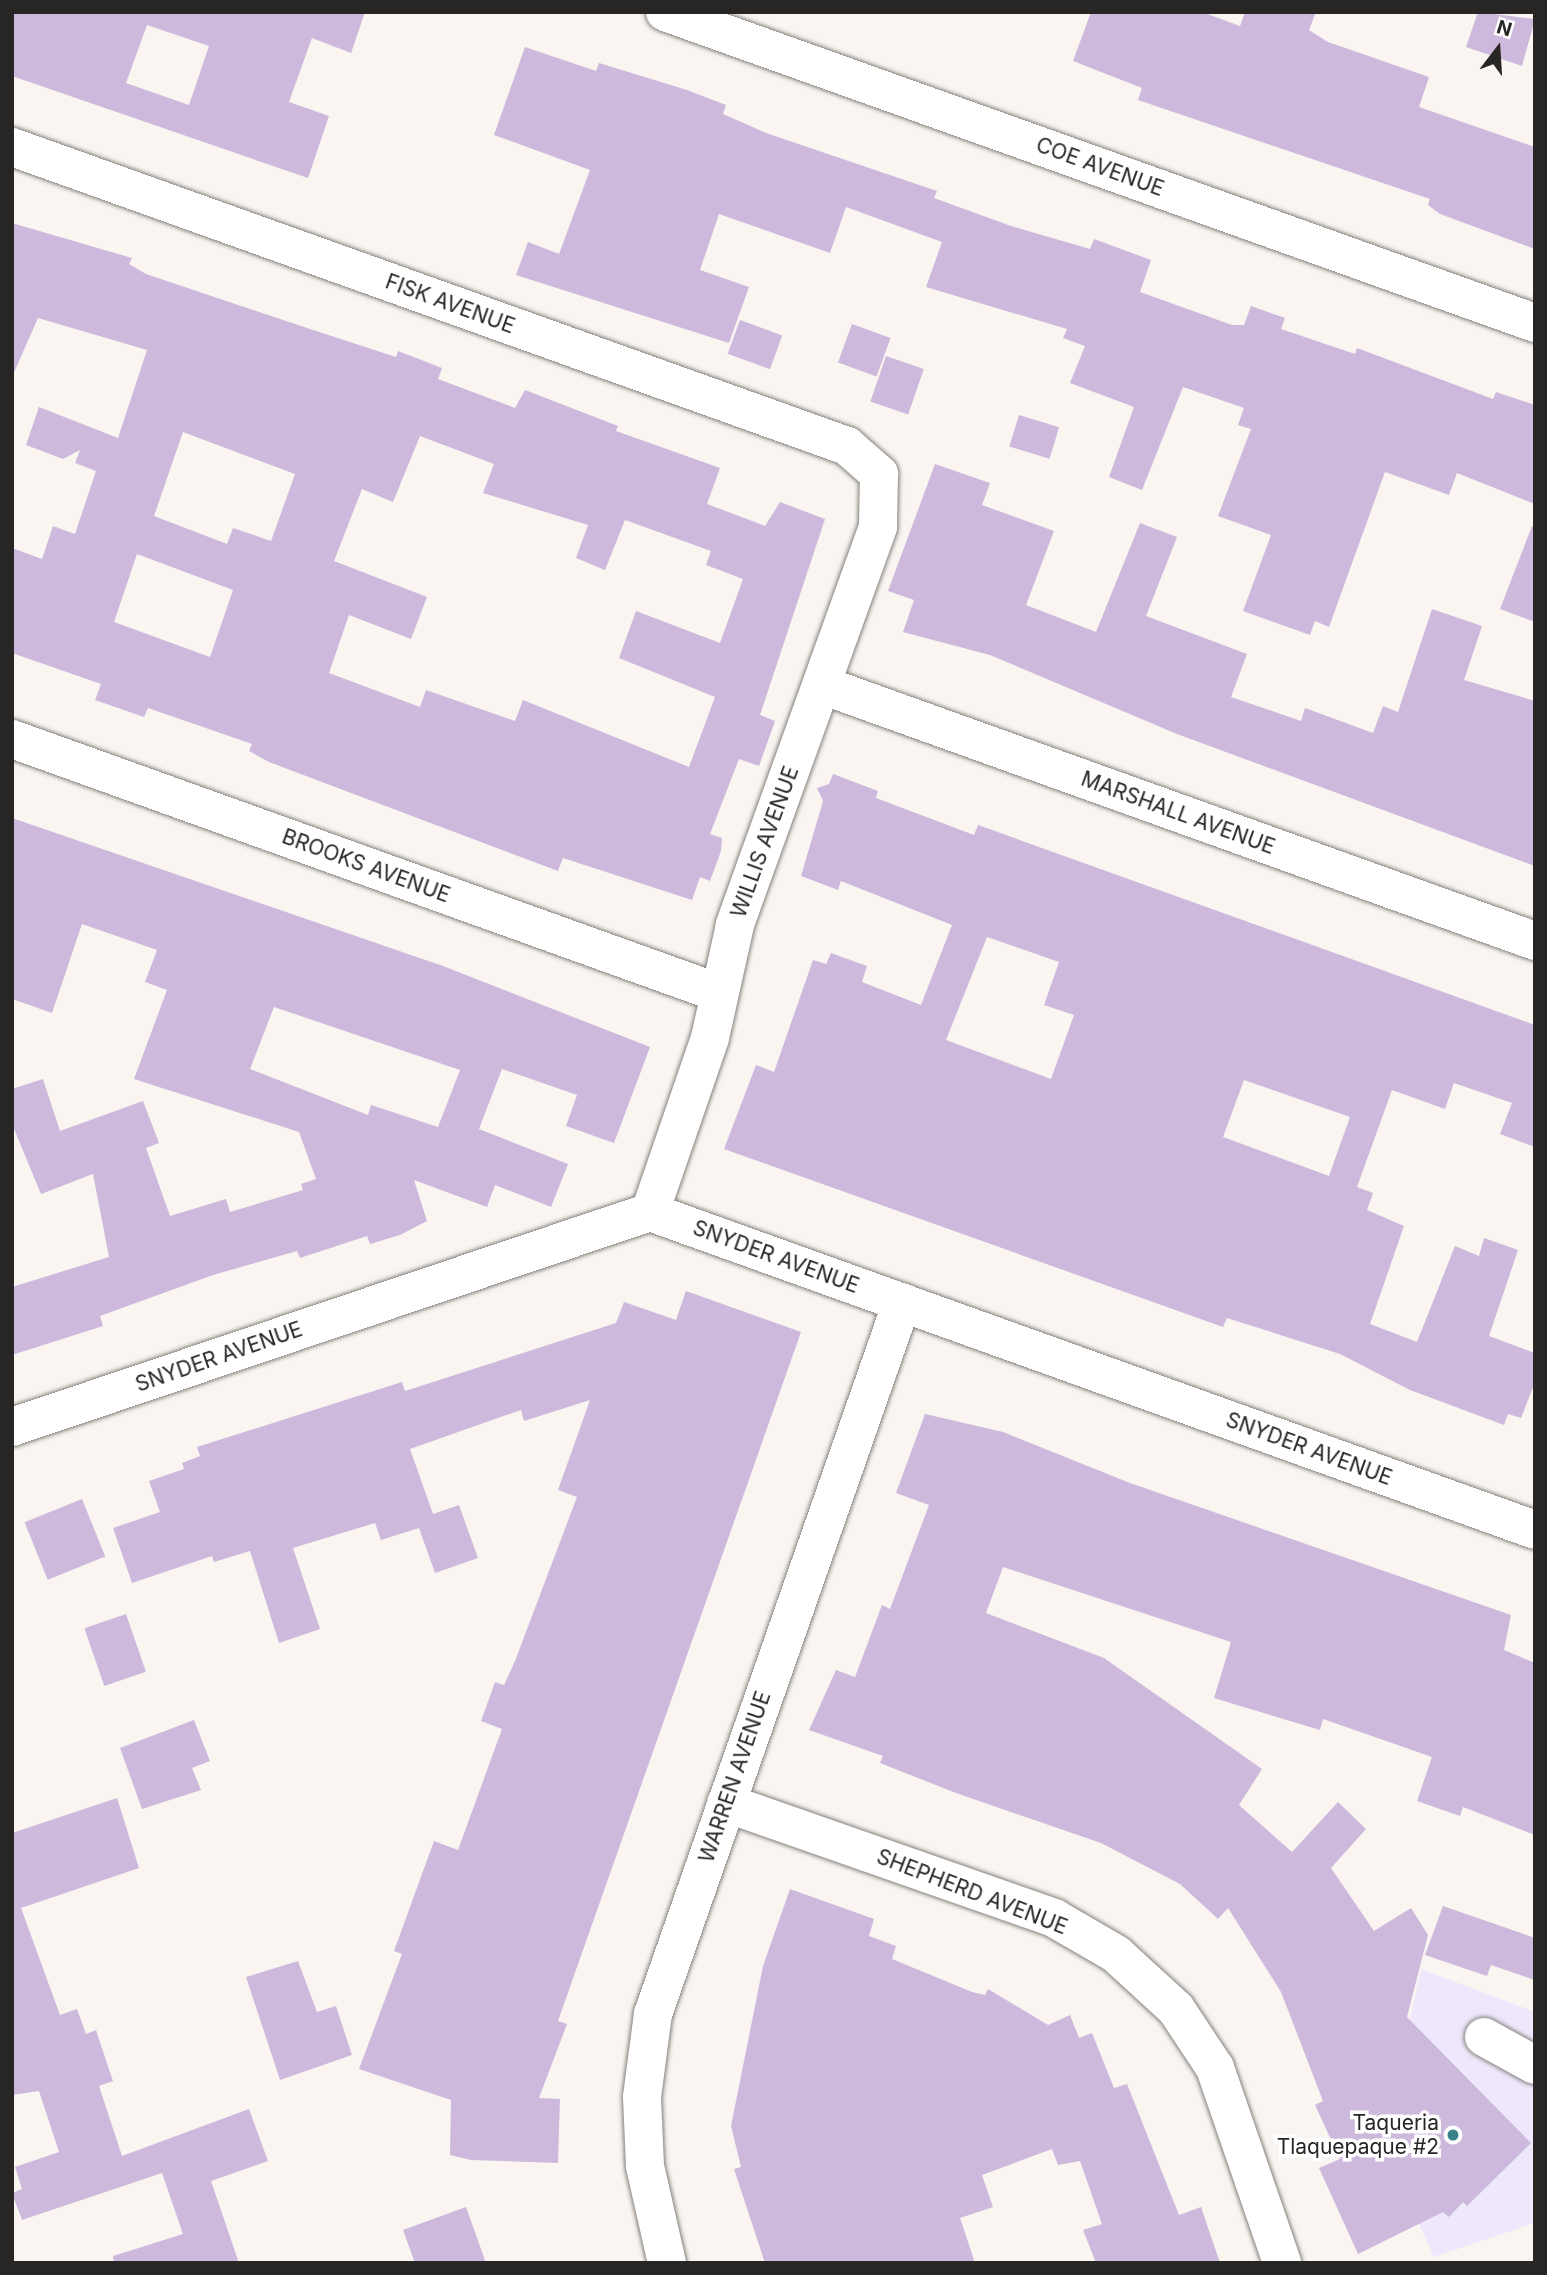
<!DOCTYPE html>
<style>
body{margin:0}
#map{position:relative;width:1547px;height:2275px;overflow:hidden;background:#faf5f1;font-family:Inter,sans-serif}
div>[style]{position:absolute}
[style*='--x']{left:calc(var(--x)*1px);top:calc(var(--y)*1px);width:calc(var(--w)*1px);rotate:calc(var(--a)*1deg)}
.commercial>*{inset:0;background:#efe8fd}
.building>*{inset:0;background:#ccb9dc;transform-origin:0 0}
.roads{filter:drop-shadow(0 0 2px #85817d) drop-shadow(0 0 2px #85817d)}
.minor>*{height:38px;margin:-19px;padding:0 19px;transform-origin:19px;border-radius:19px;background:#fff}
.dots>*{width:19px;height:19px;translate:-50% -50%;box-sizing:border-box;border:4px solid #fff;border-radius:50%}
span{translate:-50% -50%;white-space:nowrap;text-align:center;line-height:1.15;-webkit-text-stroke:7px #fff;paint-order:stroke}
.street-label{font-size:21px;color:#282624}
.poi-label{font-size:21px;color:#282624}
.right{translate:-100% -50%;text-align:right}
.frame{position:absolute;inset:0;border:14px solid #282624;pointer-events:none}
.north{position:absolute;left:1463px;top:14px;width:70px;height:70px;-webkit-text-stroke:5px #fff;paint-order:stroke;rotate:17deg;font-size:19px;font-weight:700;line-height:28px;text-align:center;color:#282624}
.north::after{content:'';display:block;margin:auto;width:24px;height:32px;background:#282624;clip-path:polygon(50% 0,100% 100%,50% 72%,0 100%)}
</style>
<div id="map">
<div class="commercial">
<i style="clip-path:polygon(1421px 1969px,1535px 2012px,1535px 2223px,1434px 2257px,1354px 2082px,1400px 2064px)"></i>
</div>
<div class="building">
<i style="clip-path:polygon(evenodd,12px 12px,365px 12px,351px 53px,312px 38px,289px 102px,329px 116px,308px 178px,12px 76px,12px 12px,147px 25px,209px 46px,189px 105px,126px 83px,147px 25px)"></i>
<i style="clip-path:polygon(1091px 12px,1202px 12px,1240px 26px,1245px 12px,1316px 12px,1309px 30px,1328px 42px,1429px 77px,1419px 107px,1535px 147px,1535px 249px,1440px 214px,1428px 205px,1430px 199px,1138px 100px,1142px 88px,1073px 61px)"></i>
<i style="clip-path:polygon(1478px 12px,1535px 19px,1522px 66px,1466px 47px)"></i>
<i style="clip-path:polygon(525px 47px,596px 71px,599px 63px,687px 90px,726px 105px,723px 114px,766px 133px,937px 191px,934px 198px,1011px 226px,1090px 249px,1094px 239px,1151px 260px,1140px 292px,1232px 325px,1244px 325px,1251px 306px,1285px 318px,1281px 329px,1355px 354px,1357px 348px,1493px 399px,1496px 392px,1535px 405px,1535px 504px,1457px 473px,1449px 495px,1385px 472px,1329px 627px,1315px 621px,1310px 635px,1243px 611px,1271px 535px,1218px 516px,1251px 429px,1238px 425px,1244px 408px,1183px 387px,1142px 490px,1109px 477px,1134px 407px,1070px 383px,1085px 346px,1063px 338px,1067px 329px,926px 287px,942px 242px,846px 207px,830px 253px,719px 214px,700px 270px,749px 287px,729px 343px,516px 275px,528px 242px,559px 254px,590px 170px,494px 135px)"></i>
<i style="clip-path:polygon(evenodd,12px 223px,132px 258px,129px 264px,146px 274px,307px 328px,396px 357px,398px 351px,442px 368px,438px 379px,515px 408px,525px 390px,618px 426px,616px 431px,720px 468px,707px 504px,765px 526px,780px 502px,825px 519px,760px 715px,775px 721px,759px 766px,739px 759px,710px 834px,722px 838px,721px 851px,710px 881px,700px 877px,692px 900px,563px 858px,558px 871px,269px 762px,249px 751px,252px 744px,148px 708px,144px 717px,95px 700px,101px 684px,12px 653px,12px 548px,42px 559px,53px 526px,75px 534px,96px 471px,75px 463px,80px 450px,63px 459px,26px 445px,39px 407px,118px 438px,147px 350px,38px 318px,12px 377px,12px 223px,183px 432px,295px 474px,271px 541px,233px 528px,227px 544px,154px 516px,183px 432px,12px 223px,420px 436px,494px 464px,483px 493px,588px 525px,576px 558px,605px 570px,625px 520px,711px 551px,706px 565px,743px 579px,720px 643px,636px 611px,619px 658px,715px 697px,689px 767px,523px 700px,515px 721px,426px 690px,420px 707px,329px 673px,349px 615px,411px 639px,427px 597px,334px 561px,362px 489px,393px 502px,420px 436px,12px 223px,137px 554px,233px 590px,210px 657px,114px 622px,137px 554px)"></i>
<i style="left:740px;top:320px;width:45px;height:36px;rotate:20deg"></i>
<i style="left:852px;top:324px;width:41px;height:41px;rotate:20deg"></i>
<i style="left:886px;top:356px;width:40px;height:48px;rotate:19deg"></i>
<i style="left:1019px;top:415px;width:42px;height:33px;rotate:17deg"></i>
<i style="clip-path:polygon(935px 464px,990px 483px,982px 505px,1054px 531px,1026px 605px,1096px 632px,1140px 523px,1177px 537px,1146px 616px,1247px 654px,1231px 697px,1301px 721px,1305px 708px,1373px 733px,1383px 706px,1398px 712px,1432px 609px,1482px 626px,1464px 680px,1535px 701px,1535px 866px,1177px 734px,990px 655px,903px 632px,914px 600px,888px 591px)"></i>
<i style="clip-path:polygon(1532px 526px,1535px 527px,1535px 622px,1500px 609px)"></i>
<i style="clip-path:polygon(evenodd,833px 774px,878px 791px,876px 798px,974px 835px,978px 825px,1535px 1025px,1535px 1147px,1500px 1134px,1512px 1103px,1454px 1083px,1445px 1109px,1392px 1090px,1357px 1187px,1373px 1193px,1367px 1210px,1404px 1226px,1370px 1324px,1417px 1342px,1455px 1246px,1479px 1256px,1484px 1238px,1518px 1250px,1489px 1336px,1535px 1353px,1535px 1382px,1521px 1418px,1508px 1414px,1504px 1425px,1410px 1390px,1340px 1354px,1227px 1318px,1223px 1327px,724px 1149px,756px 1065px,774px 1072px,813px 960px,826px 964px,831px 953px,867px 966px,862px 982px,921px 1005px,952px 925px,841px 881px,838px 890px,801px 876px,823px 801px,817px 788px,829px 784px,833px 774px,987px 937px,1059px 962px,1044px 1005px,1074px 1015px,1051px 1079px,946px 1040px,987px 937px,833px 774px,1244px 1080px,1350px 1117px,1329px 1176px,1223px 1137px,1244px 1080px)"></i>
<i style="clip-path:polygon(evenodd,12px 818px,443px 966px,650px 1047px,614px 1143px,566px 1126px,577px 1095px,502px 1069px,479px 1129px,568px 1164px,551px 1207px,495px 1185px,487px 1207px,414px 1180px,427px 1221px,400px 1235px,370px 1244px,367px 1236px,300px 1258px,297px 1251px,213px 1275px,100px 1316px,103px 1326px,12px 1355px,12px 1287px,109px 1257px,93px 1174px,41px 1194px,12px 1124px,12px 1089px,43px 1079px,60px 1131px,143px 1101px,159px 1143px,146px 1148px,170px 1216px,226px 1199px,230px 1212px,303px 1190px,301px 1184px,316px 1179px,299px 1132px,134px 1079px,167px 990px,145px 982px,157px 950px,82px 924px,52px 1013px,12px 999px,12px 818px,274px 1007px,460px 1070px,438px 1127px,371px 1105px,368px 1115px,250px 1069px,274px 1007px)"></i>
<i style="clip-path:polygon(686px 1291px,801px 1332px,558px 2021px,567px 2024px,539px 2098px,560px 2099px,558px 2163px,471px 2160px,450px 2155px,451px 2100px,359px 2069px,402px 1954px,394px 1951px,434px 1841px,458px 1850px,502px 1729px,481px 1721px,495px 1682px,504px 1685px,515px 1661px,577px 1497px,558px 1490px,590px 1400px,524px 1421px,521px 1410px,410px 1449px,433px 1514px,459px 1505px,478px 1558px,435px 1573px,419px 1528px,381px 1540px,375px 1523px,293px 1548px,320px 1629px,279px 1643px,250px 1551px,214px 1562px,212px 1556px,132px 1583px,113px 1528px,160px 1512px,149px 1481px,184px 1469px,182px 1463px,200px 1456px,197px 1447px,402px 1382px,405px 1391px,616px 1323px,624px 1302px,676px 1320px)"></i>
<i style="clip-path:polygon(925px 1414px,1003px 1432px,1130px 1483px,1511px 1615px,1504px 1650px,1535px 1663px,1535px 1835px,1463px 1807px,1460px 1816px,1417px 1801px,1432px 1757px,1323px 1719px,1320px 1730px,1214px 1698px,1231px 1642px,1003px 1567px,986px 1613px,1104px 1658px,1262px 1769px,1239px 1805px,1292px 1852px,1338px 1802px,1366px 1829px,1331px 1868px,1374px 1931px,1411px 1908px,1428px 1935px,1407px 2017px,1531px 2143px,1467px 2206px,1463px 2202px,1449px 2217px,1443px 2212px,1358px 2254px,1319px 2168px,1340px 2159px,1315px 2105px,1323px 2101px,1281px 1992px,1228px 1908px,1218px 1919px,1180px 1884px,1101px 1843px,956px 1793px,880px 1763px,883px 1756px,809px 1730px,836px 1670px,855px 1677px,882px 1605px,890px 1609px,929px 1505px,896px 1493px)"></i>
<i style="left:82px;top:1499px;width:62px;height:62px;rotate:68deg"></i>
<i style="left:126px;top:1614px;width:61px;height:44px;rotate:71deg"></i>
<i style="clip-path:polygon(194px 1720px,210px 1761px,192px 1768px,201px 1790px,142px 1809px,120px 1748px)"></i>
<i style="clip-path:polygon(117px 1798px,139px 1868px,21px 1908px,60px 2015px,77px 2009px,86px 2034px,96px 2030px,113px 2081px,99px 2086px,122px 2156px,249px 2109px,268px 2161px,211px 2181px,239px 2263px,114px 2263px,113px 2256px,183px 2234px,162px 2173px,22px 2220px,12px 2193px,22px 2189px,15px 2167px,59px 2152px,39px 2091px,12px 2095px,12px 1833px)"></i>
<i style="clip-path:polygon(790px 1889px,874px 1919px,869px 1936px,896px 1946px,892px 1959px,972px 1992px,985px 1995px,988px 1989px,1048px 2025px,1070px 2015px,1079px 2038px,1092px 2033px,1114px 2088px,1127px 2084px,1179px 2215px,1201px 2207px,1220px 2263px,1096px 2263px,1083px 2230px,1102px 2224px,1080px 2161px,1058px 2165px,1052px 2149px,982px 2175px,993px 2207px,960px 2218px,975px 2263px,765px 2263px,734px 2169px,741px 2167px,731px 2126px,763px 1966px)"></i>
<i style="clip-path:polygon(1443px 1906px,1535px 1938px,1535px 1980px,1491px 1965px,1487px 1976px,1425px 1955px)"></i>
<i style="clip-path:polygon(298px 1961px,317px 2012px,336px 2006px,352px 2055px,280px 2080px,246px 1977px)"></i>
<i style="clip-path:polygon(466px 2207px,486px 2263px,415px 2263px,403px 2230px)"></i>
</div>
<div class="roads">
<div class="minor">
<i style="--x:665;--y:12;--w:924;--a:19.67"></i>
<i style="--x:12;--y:147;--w:887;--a:19.7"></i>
<i style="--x:847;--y:446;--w:43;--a:41.2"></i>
<i style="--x:879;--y:474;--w:53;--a:91.1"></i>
<i style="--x:878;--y:527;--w:423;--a:109.8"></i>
<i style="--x:735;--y:925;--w:116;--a:102.5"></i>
<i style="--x:710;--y:1038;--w:184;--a:109"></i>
<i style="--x:822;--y:685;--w:758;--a:19.75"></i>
<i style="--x:12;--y:739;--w:751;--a:19.76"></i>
<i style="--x:12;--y:1427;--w:673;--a:-18.62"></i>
<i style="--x:650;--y:1212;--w:940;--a:19.76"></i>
<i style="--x:726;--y:1803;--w:348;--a:19.3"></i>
<i style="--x:1054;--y:1918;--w:72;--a:30.1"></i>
<i style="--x:1116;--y:1954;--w:81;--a:42.5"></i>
<i style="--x:1176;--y:2009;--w:71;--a:56.5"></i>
<i style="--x:1215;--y:2068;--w:206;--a:71"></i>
<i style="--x:1484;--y:2037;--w:58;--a:28.8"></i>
<i style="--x:667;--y:2263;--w:99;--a:-102.8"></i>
<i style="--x:645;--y:2166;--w:69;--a:-92.5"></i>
<i style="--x:642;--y:2097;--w:84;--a:-82.5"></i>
<i style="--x:653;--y:2014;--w:754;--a:-70.72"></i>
</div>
</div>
<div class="dots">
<i style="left:1453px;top:2135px;background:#3b818c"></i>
</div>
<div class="street-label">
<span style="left:1100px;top:167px;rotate:20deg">COE AVENUE</span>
<span style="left:450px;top:304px;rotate:20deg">FISK AVENUE</span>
<span style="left:1178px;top:813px;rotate:20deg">MARSHALL AVENUE</span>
<span style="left:765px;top:842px;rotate:-70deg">WILLIS AVENUE</span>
<span style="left:366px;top:866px;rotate:20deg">BROOKS AVENUE</span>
<span style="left:776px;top:1257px;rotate:20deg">SNYDER AVENUE</span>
<span style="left:219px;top:1357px;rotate:-19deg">SNYDER AVENUE</span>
<span style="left:1309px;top:1449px;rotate:20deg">SNYDER AVENUE</span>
<span style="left:735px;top:1777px;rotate:-71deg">WARREN AVENUE</span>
<span style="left:972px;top:1892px;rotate:21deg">SHEPHERD AVENUE</span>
</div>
<div class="poi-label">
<span class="right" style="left:1439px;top:2135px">Taqueria<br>Tlaquepaque #2</span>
</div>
<div class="frame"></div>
<div class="north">N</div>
</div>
